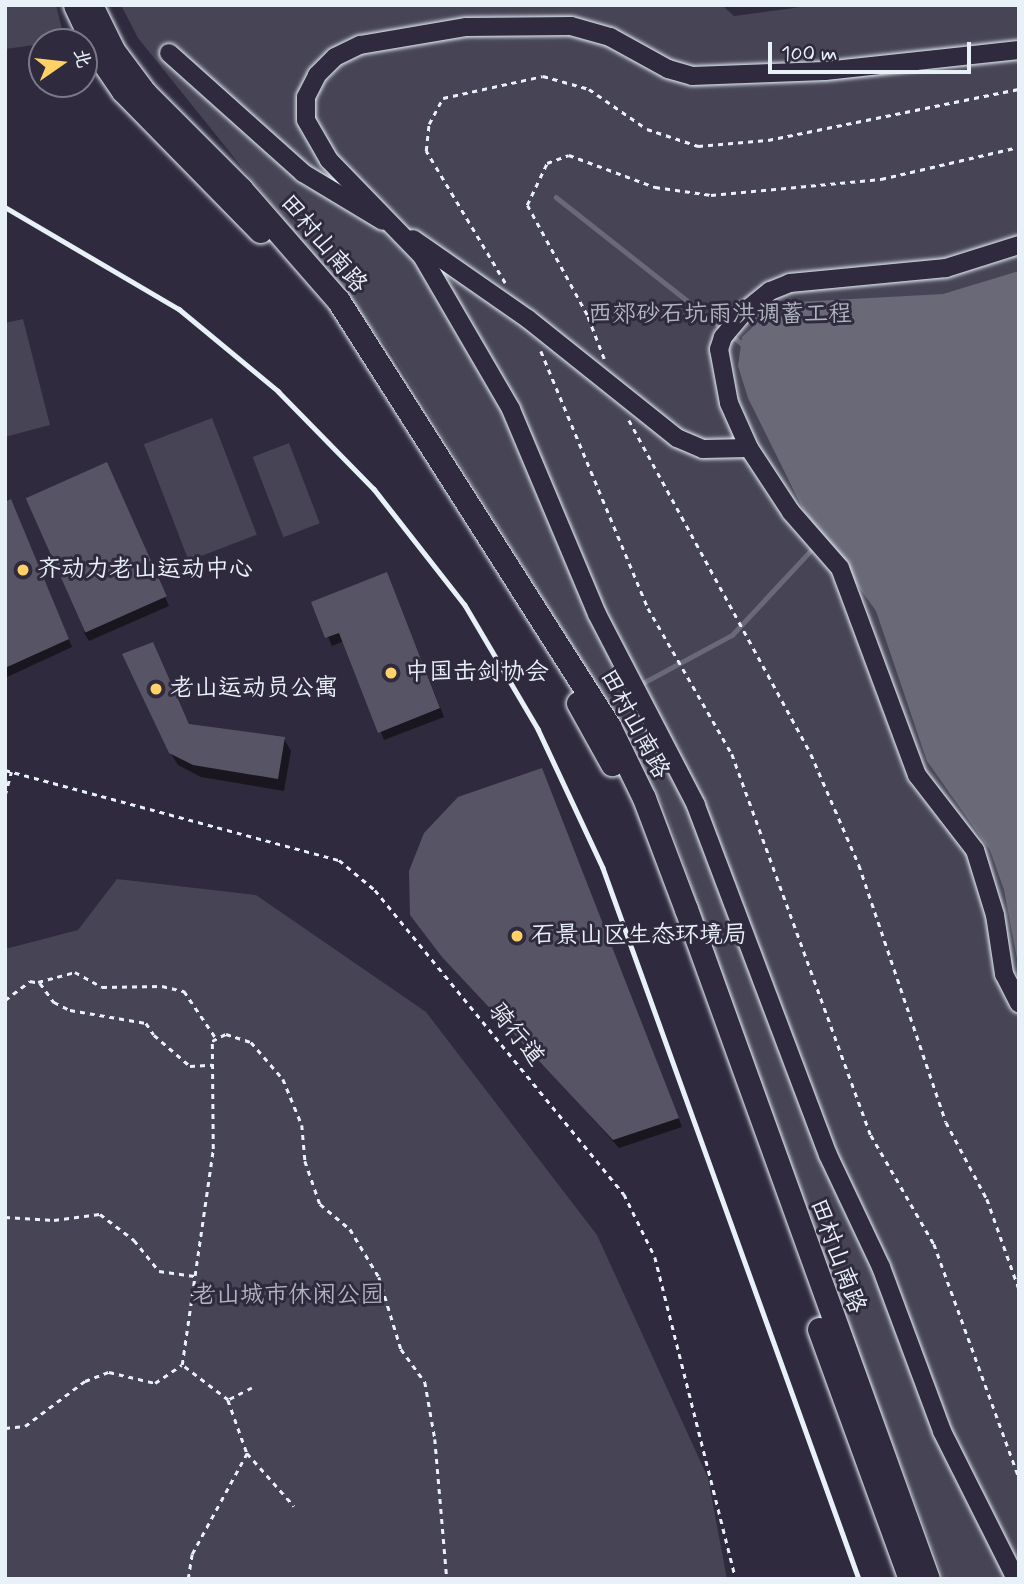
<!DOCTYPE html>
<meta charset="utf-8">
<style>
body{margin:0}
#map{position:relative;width:1024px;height:1584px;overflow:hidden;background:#2f2a3d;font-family:Mynerve,"LXGW WenKai TC",sans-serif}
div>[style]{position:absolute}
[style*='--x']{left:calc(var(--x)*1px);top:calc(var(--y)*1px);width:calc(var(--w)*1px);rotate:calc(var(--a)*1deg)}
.green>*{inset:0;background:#464455;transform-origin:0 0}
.water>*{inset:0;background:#696978}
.shadow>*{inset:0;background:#0007}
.stream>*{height:4.5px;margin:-2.25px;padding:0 2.25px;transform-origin:2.25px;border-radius:2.25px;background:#696978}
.building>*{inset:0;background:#575565;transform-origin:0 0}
.path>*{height:2.5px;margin-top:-1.25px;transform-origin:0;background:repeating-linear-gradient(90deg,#e8f1f8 0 5px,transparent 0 10px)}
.roads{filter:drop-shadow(0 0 2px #e8f1f8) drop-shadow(0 0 2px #e8f1f8)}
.minor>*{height:18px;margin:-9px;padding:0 9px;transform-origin:9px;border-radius:9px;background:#2f2a3d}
.major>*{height:23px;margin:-11.5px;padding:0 11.5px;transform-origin:11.5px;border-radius:11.5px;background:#2f2a3d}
.rail>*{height:4.5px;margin:-2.25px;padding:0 2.25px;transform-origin:2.25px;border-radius:2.25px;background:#e8f1f8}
.dots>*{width:19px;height:19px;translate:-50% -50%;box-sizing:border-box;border:4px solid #2f2a3d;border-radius:50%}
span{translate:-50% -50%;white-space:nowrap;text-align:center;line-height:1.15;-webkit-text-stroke:6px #2f2a3d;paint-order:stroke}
.street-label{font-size:24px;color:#e8f1f8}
.park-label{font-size:24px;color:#afb4bf}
.poi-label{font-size:24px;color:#e8f1f8}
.left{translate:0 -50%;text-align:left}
.frame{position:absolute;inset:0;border:7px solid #e8f1f8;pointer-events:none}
.north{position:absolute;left:28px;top:28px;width:70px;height:70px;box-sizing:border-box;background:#2f2a3d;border:2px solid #797a88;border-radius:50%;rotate:76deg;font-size:19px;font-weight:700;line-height:28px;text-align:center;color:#e8f1f8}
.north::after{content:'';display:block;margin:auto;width:24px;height:32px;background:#ffd166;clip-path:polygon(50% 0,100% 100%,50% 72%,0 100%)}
.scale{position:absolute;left:768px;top:42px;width:203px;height:32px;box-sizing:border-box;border:4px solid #e8f1f8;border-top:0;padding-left:9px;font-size:21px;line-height:24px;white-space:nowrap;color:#e8f1f8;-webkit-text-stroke:5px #2f2a3d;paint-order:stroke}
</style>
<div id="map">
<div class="green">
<i style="clip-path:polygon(5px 5px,56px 5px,65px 41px,5px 49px)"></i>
<i style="clip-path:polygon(121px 5px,722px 5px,734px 16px,816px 5px,1019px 5px,1019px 1579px,944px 1579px,785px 1159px,665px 809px,579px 656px,389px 350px,138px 38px)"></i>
<i style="clip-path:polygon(23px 319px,50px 425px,5px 437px,5px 323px)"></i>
<i style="left:212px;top:418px;width:125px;height:73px;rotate:69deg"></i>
<i style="left:289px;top:443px;width:86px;height:39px;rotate:69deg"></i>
<i style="clip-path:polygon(117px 879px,256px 895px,426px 1012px,597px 1235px,708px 1478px,727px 1579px,5px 1579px,5px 949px,78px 930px)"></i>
</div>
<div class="water">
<i style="clip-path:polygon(1019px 271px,1019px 969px,1004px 890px,990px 850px,927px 761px,876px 611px,804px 511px,748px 398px,738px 366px,742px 337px,758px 322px,796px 302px,943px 294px)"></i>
</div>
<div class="shadow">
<i style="clip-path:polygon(111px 472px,169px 606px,89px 641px,84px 633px)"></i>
<i style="clip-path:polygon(5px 504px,15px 510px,72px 647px,5px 678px)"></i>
<i style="clip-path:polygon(391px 583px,444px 717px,384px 740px,344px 641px,332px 646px,313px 603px)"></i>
<i style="clip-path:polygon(153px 644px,190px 726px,284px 739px,291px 751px,284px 791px,201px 777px,178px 765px,170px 752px)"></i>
<i style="clip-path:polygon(546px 779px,682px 1127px,619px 1148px,411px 915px)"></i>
</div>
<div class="stream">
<i style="--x:556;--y:197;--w:213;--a:38.3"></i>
<i style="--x:730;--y:334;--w:19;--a:39"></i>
<i style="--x:641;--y:684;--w:103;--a:-28.3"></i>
<i style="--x:732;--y:635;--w:120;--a:-47"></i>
</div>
<div class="building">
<i style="left:107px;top:462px;width:147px;height:89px;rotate:66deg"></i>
<i style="clip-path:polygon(11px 499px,69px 639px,5px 668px,5px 502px)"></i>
<i style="clip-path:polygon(387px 572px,440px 708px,378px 733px,339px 633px,325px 638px,311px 602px)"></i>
<i style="clip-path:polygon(153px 642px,189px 724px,285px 737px,278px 779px,193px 765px,169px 753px,122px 654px)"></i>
<i style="clip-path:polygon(542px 768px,679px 1118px,613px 1140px,442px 957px,410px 915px,409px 871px,424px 833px,458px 797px)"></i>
</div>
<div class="path">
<i style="--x:505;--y:283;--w:154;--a:-120.9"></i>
<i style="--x:426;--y:151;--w:27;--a:-84"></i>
<i style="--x:429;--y:124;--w:30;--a:-62"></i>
<i style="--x:443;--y:98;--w:102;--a:-12.4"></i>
<i style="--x:543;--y:76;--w:48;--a:15.8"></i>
<i style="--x:589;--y:89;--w:70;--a:34.6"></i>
<i style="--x:647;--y:129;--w:54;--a:18.4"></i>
<i style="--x:698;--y:146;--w:70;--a:-4.9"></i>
<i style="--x:768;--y:140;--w:256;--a:-11.5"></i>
<i style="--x:541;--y:351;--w:278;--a:67.4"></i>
<i style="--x:648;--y:608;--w:168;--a:60.1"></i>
<i style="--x:732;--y:754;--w:406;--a:70"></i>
<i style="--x:871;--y:1135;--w:126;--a:60"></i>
<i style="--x:934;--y:1244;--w:249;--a:70"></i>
<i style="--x:604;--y:359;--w:47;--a:-111.1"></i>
<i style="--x:587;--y:315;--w:125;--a:-118.6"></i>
<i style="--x:527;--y:205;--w:47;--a:-64.5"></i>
<i style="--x:547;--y:163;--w:23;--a:-20"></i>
<i style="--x:569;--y:155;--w:92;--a:20.4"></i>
<i style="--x:655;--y:187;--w:57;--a:8.1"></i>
<i style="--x:711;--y:195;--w:171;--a:-5.4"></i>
<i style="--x:881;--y:179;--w:142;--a:-13.1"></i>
<i style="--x:629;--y:420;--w:380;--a:61.4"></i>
<i style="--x:811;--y:754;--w:121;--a:66.6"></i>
<i style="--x:859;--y:865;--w:271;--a:71.3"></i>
<i style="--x:946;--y:1122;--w:87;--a:62"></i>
<i style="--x:987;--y:1199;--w:96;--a:70.4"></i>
<i style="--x:5;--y:770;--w:346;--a:15.1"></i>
<i style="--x:339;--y:860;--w:47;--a:39.8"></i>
<i style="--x:375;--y:890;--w:393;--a:50.7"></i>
<i style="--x:624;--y:1194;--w:70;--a:63.8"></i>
<i style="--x:655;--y:1257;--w:332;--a:75.9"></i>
<i style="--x:5;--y:795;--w:24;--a:-75"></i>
<i style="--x:38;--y:982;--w:38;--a:-15"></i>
<i style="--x:75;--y:972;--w:31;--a:29"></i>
<i style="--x:102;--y:987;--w:60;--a:-1"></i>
<i style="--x:162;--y:986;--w:23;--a:13"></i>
<i style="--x:184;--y:991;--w:57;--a:55.8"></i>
<i style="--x:5;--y:1000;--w:31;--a:-37"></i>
<i style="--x:30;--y:981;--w:10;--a:11"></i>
<i style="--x:40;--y:983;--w:24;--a:54"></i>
<i style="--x:54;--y:1002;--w:18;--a:27"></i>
<i style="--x:70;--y:1010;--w:77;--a:9.7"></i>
<i style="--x:146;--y:1023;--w:14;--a:56"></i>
<i style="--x:154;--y:1035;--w:48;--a:40.7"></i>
<i style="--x:190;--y:1066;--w:22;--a:-3"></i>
<i style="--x:5;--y:1217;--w:49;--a:3.5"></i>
<i style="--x:54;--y:1220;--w:46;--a:-7.4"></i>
<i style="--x:100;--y:1214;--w:43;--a:37.4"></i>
<i style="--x:134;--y:1240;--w:40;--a:51"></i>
<i style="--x:159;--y:1271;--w:36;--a:8"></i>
<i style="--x:252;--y:1388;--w:27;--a:153"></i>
<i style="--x:228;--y:1400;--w:58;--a:-142.7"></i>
<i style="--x:182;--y:1365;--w:218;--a:-81.8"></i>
<i style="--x:213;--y:1149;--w:108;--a:-90.5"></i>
<i style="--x:212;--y:1041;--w:16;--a:-27"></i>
<i style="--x:226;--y:1034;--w:26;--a:18"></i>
<i style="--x:251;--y:1042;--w:49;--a:49.1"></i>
<i style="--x:283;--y:1079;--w:50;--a:67.6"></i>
<i style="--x:302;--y:1125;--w:36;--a:85"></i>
<i style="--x:305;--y:1161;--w:46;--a:70.8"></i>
<i style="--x:320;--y:1204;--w:39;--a:40"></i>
<i style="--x:350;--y:1229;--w:56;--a:58.9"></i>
<i style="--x:379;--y:1277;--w:75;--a:73"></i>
<i style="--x:401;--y:1349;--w:41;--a:54"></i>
<i style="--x:425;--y:1382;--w:58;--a:80"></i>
<i style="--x:435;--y:1439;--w:141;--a:85.1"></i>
<i style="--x:228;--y:1400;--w:56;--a:70.3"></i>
<i style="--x:247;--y:1453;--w:71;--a:48.4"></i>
<i style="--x:5;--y:1428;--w:20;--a:-6"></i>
<i style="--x:25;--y:1426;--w:75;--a:-36.9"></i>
<i style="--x:85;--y:1381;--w:26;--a:-21"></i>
<i style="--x:109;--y:1372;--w:47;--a:13.4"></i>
<i style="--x:155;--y:1383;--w:32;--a:-34"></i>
<i style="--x:188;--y:1579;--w:25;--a:-81"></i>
<i style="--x:192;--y:1554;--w:115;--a:-61.4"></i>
</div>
<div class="roads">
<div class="minor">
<i style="--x:169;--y:53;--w:180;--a:41.8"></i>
<i style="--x:303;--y:173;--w:93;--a:31"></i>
<i style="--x:413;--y:239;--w:140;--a:34.8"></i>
<i style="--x:528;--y:319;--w:191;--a:38.6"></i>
<i style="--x:677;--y:438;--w:28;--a:23"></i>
<i style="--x:703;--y:449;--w:46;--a:-1.2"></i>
<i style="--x:1019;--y:245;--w:77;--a:162.5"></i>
<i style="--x:946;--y:268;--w:157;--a:174.5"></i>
<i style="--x:790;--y:283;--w:22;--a:158"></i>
<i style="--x:770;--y:291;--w:33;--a:141"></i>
<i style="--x:744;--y:312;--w:33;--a:130"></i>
<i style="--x:723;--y:337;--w:13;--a:108"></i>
<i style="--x:719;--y:349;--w:55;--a:79.5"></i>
<i style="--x:729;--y:403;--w:49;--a:66"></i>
<i style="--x:749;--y:448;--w:77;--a:56.7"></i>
<i style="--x:791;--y:512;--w:74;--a:48.8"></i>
<i style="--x:840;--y:568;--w:221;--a:69.6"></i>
<i style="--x:917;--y:775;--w:95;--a:52.3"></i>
<i style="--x:975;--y:850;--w:68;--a:72.9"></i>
<i style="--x:995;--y:915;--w:60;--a:81.3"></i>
<i style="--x:1004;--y:974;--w:33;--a:63"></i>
<i style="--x:1016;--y:1579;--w:165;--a:-116.6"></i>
<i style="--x:942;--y:1431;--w:175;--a:-110.4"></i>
<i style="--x:881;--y:1267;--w:124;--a:-115.3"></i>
<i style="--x:828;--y:1155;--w:374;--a:-110.7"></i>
<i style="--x:696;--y:805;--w:215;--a:-117.4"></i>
<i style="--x:597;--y:614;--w:222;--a:-112.8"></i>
<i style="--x:511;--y:409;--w:177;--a:-120.2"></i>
<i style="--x:422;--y:256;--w:134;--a:-134.1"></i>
<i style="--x:329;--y:160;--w:46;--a:-119.9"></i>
<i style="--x:306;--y:120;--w:23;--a:-90"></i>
<i style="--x:306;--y:97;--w:25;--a:-63"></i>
<i style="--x:317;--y:75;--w:25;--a:-45"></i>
<i style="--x:335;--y:57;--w:28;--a:-26"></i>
<i style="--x:360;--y:45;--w:108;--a:-9.6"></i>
<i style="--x:466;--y:27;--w:105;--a:-0.5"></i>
<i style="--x:571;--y:26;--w:41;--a:15.8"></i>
<i style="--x:610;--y:37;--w:66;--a:28.9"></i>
<i style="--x:668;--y:69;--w:25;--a:16"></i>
<i style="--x:692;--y:76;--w:133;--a:-2.2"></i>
<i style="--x:825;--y:71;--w:195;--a:-6.2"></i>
</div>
<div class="major">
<i style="--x:75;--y:5;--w:56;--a:64.8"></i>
<i style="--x:99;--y:56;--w:42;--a:55.6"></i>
<i style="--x:123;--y:91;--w:196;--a:45.6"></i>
<i style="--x:91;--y:5;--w:50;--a:63.9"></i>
<i style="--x:113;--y:50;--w:54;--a:53.3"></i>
<i style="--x:145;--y:93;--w:136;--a:45"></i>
<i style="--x:241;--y:189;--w:147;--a:48.9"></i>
<i style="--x:338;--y:300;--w:505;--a:57.54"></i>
<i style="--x:609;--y:726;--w:80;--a:64.1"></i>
<i style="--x:644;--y:798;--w:119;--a:69.3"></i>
<i style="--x:686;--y:909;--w:712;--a:70.14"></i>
<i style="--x:578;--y:703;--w:70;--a:60.9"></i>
<i style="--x:819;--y:1329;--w:266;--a:70"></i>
</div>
</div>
<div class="rail">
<i style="--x:5;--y:207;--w:202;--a:30.4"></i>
<i style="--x:179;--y:309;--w:129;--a:39.6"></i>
<i style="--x:278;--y:391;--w:137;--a:45.6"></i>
<i style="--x:374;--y:489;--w:147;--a:51.9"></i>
<i style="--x:465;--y:605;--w:144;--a:59.5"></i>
<i style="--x:538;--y:729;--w:153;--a:64.9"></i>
<i style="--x:603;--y:868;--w:756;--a:70.2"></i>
</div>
<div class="dots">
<i style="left:23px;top:570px;background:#ffd166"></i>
<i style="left:391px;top:673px;background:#ffd166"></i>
<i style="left:156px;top:689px;background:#ffd166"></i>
<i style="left:517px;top:936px;background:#ffd166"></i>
</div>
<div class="street-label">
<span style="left:323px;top:244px;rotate:50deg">田村山南路</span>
<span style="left:634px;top:724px;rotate:62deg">田村山南路</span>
<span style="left:516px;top:1035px;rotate:51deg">骑行道</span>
<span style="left:837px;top:1256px;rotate:70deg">田村山南路</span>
</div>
<div class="park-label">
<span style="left:720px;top:315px">西郊砂石坑雨洪调蓄工程</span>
<span style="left:288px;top:1296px">老山城市休闲公园</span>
</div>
<div class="poi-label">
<span class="left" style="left:37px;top:570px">齐动力老山运动中心</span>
<span class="left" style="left:405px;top:673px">中国击剑协会</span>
<span class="left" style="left:170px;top:689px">老山运动员公寓</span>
<span class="left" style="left:531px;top:936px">石景山区生态环境局</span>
</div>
<div class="frame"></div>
<div class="north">北</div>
<div class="scale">100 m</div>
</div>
